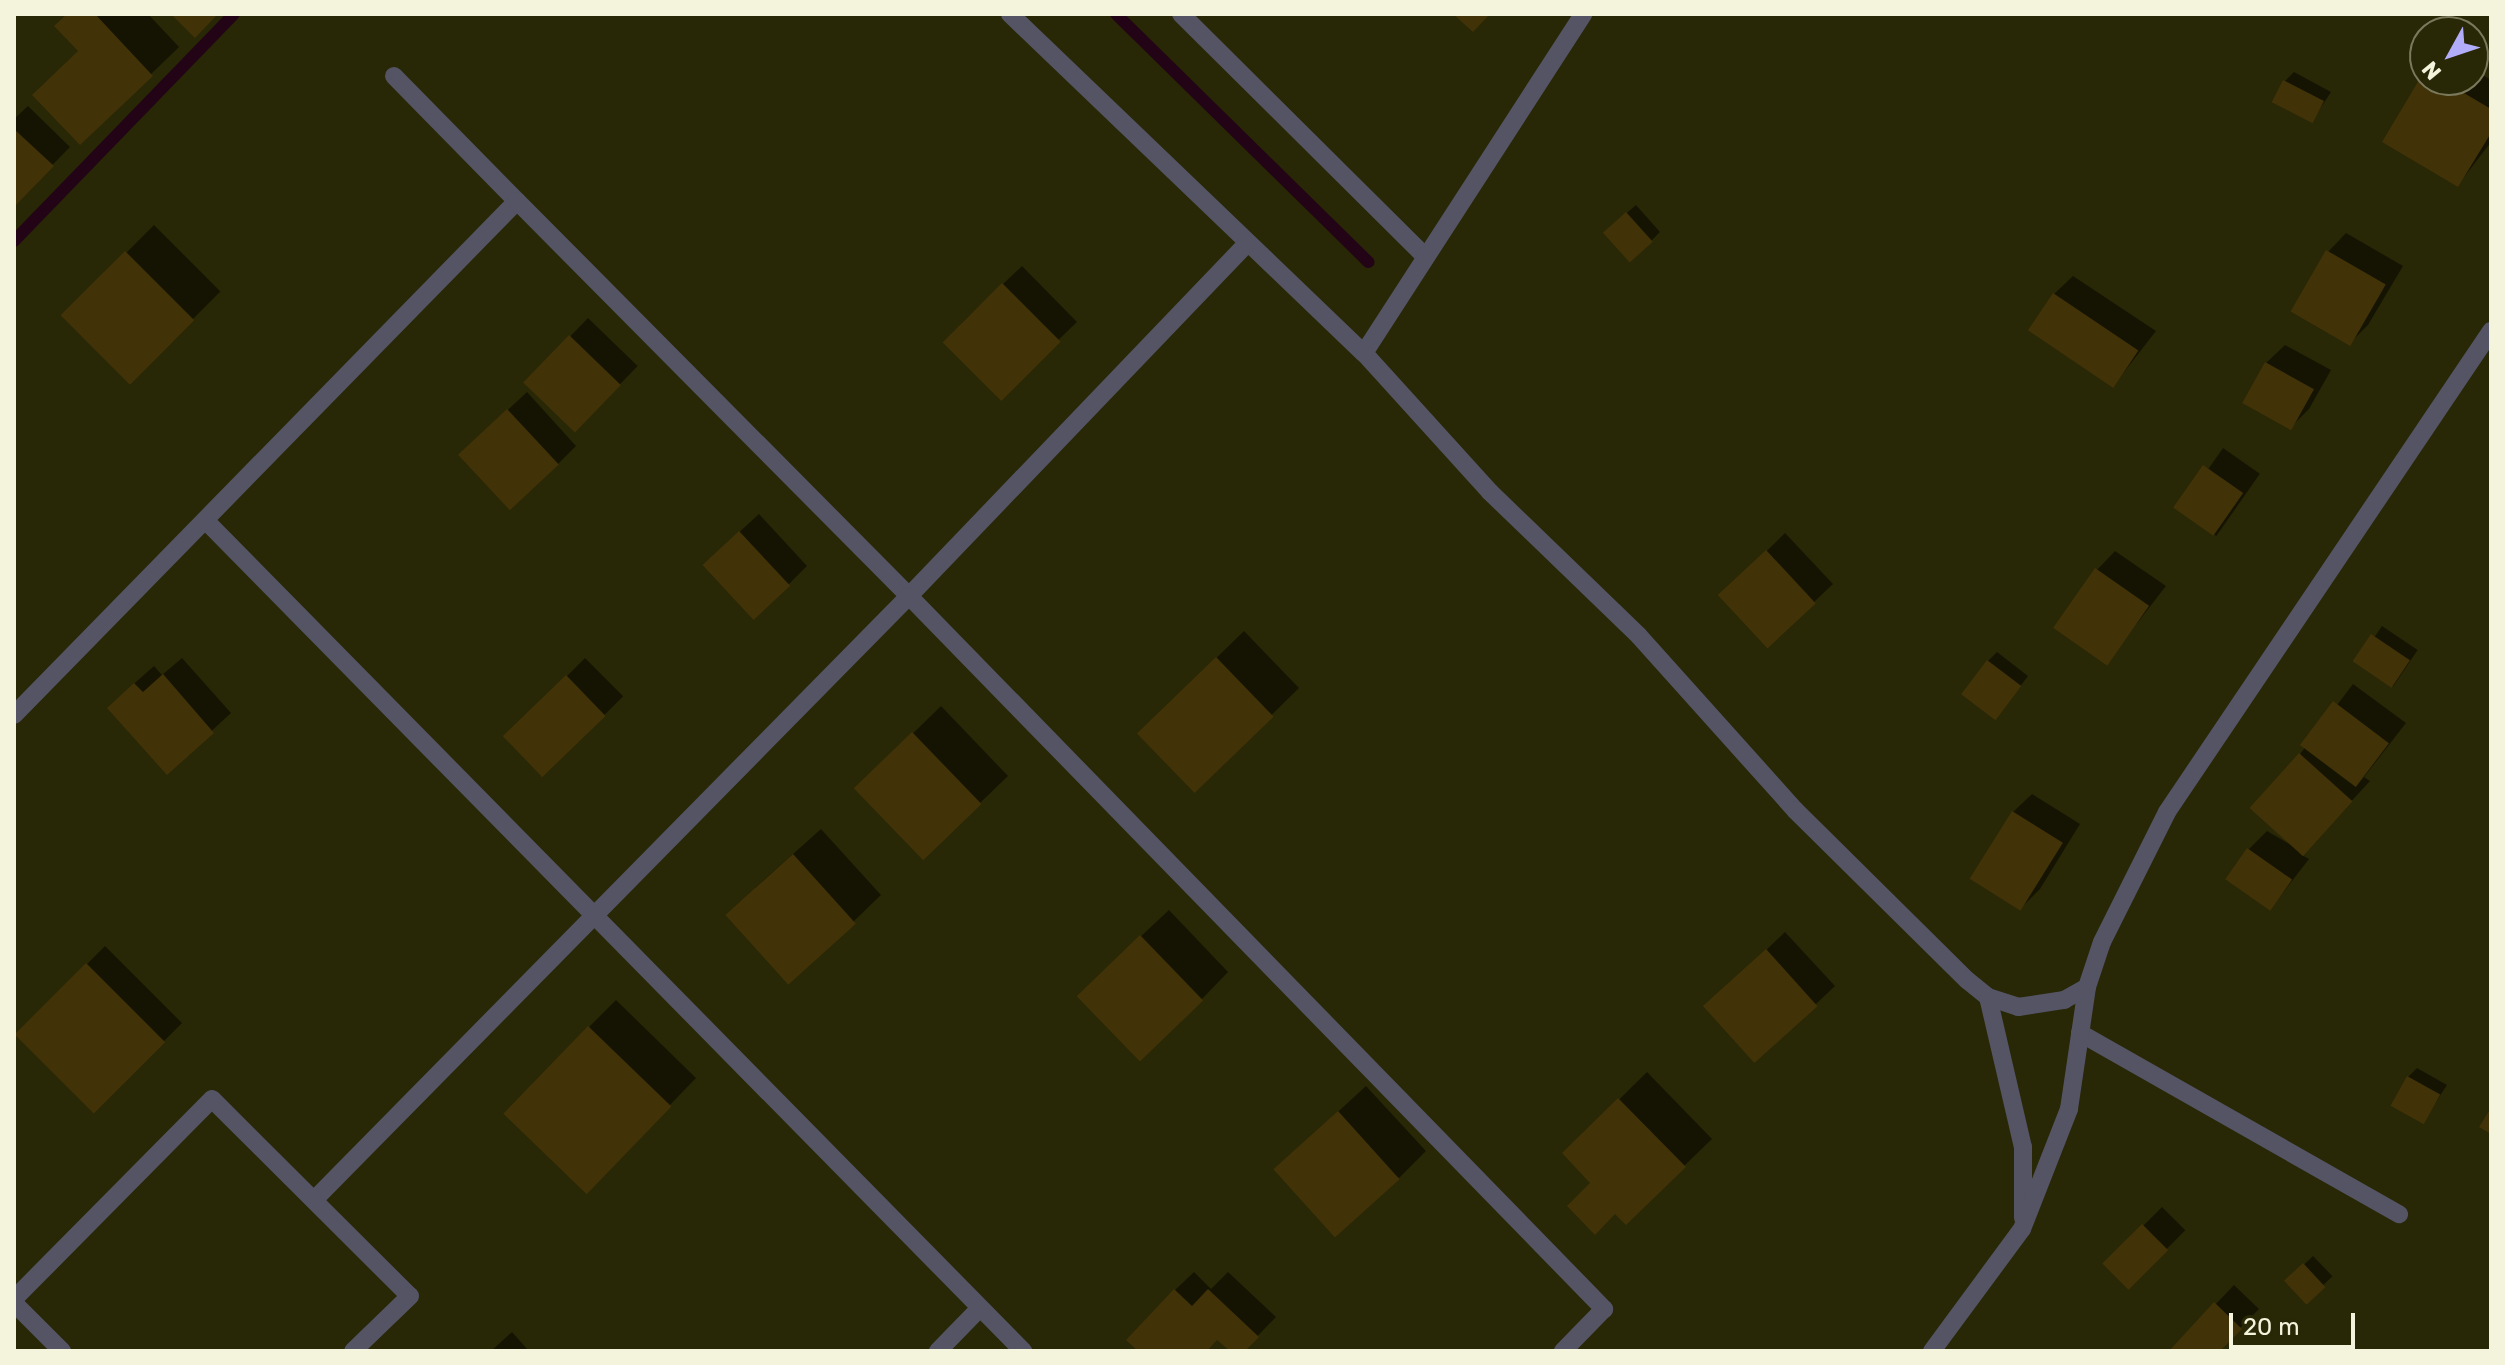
<!DOCTYPE html>
<style>
body{margin:0}
#map{position:relative;width:2505px;height:1365px;overflow:hidden;background:#282706;font-family:Rubik,sans-serif}
div>[style]{position:absolute}
[style*='--x']{left:calc(var(--x)*1px);top:calc(var(--y)*1px);width:calc(var(--w)*1px);rotate:calc(var(--a)*1deg)}
.shadow>*{inset:0;background:#0007;transform-origin:0 0}
.stream>*{height:12px;margin:-6px;padding:0 6px;transform-origin:6px;border-radius:6px;background:#230416}
.building>*{inset:0;background:#423207;transform-origin:0 0}
.lane>*{height:18px;margin:-9px;padding:0 9px;transform-origin:9px;border-radius:9px;background:#545465}
span{translate:-50% -50%;white-space:nowrap;text-align:center;line-height:1.15;-webkit-text-stroke:6px #282706;paint-order:stroke}
.frame{position:absolute;inset:0;border:16px solid #f4f4dd;pointer-events:none}
.north{position:absolute;left:2409px;top:16px;width:80px;height:80px;box-sizing:border-box;background:#282706;border:2px solid #7a795c;border-radius:50%;rotate:230deg;font-size:22px;font-weight:700;line-height:32px;text-align:center;color:#f4f4dd}
.north::after{content:'';display:block;margin:auto;width:28px;height:36px;background:#b2adf9;clip-path:polygon(50% 0,100% 100%,50% 72%,0 100%)}
.scale{position:absolute;left:2229px;top:1313px;width:126px;height:36px;box-sizing:border-box;border:4px solid #f4f4dd;border-top:0;padding-left:10px;font-size:24px;line-height:28px;white-space:nowrap;color:#f4f4dd;-webkit-text-stroke:6px #282706;paint-order:stroke}
</style>
<div id="map">
<div class="shadow">
<i style="clip-path:polygon(69px 14px,148px 14px,179px 47px,80px 143px,80px 50px)"></i>
<i style="clip-path:polygon(2473px 69px,2491px 80px,2491px 142px,2458px 185px,2384px 141px,2425px 73px,2425px 80px,2473px 80px)"></i>
<i style="clip-path:polygon(2294px 72px,2331px 92px,2312px 121px,2285px 81px)"></i>
<i style="clip-path:polygon(28px 106px,70px 147px,14px 204px,14px 119px)"></i>
<i style="clip-path:polygon(1636px 205px,1660px 232px,1651px 241px,1614px 224px)"></i>
<i style="left:154px;top:225px;width:94px;height:128px;rotate:45deg"></i>
<i style="clip-path:polygon(2346px 233px,2403px 266px,2368px 325px,2350px 343px,2328px 252px)"></i>
<i style="clip-path:polygon(1022px 266px,1077px 322px,998px 398px,962px 323px)"></i>
<i style="clip-path:polygon(2073px 276px,2156px 331px,2114px 385px,2054px 294px)"></i>
<i style="left:588px;top:318px;width:69px;height:90px;rotate:44deg"></i>
<i style="clip-path:polygon(2285px 345px,2331px 370px,2309px 409px,2290px 428px,2266px 363px)"></i>
<i style="clip-path:polygon(527px 392px,576px 446px,558px 464px,479px 437px)"></i>
<i style="left:2223px;top:448px;width:45px;height:76px;rotate:35deg"></i>
<i style="clip-path:polygon(759px 514px,807px 566px,788px 585px,724px 546px)"></i>
<i style="clip-path:polygon(1785px 533px,1833px 584px,1814px 602px,1739px 578px)"></i>
<i style="clip-path:polygon(2115px 551px,2166px 586px,2107px 662px,2097px 570px)"></i>
<i style="left:2382px;top:626px;width:43px;height:44px;rotate:34deg"></i>
<i style="clip-path:polygon(1244px 631px,1299px 688px,1195px 790px,1167px 706px)"></i>
<i style="clip-path:polygon(1997px 652px,2028px 676px,2004px 708px,1988px 661px)"></i>
<i style="clip-path:polygon(182px 658px,231px 713px,167px 772px,128px 689px,154px 666px,162px 675px)"></i>
<i style="left:585px;top:658px;width:54px;height:111px;rotate:45deg"></i>
<i style="clip-path:polygon(2353px 684px,2406px 723px,2364px 777px,2370px 781px,2302px 855px,2309px 859px,2271px 908px,2248px 850px,2267px 831px,2303px 852px,2300px 754px)"></i>
<i style="clip-path:polygon(941px 706px,1008px 776px,980px 803px,856px 789px)"></i>
<i style="clip-path:polygon(2032px 794px,2080px 824px,2040px 889px,2021px 908px,2013px 812px)"></i>
<i style="clip-path:polygon(821px 829px,881px 895px,853px 922px,755px 888px)"></i>
<i style="clip-path:polygon(1169px 910px,1228px 972px,1201px 1000px,1106px 969px)"></i>
<i style="clip-path:polygon(1785px 932px,1835px 986px,1816px 1004px,1725px 989px)"></i>
<i style="left:105px;top:946px;width:109px;height:124px;rotate:45deg"></i>
<i style="clip-path:polygon(616px 1000px,696px 1078px,613px 1164px,589px 1027px)"></i>
<i style="clip-path:polygon(2417px 1068px,2447px 1085px,2423px 1122px,2408px 1077px)"></i>
<i style="clip-path:polygon(1647px 1072px,1712px 1139px,1684px 1166px,1593px 1182px,1565px 1153px)"></i>
<i style="clip-path:polygon(1366px 1086px,1426px 1151px,1399px 1178px,1304px 1143px)"></i>
<i style="left:2162px;top:1207px;width:33px;height:81px;rotate:45deg"></i>
<i style="left:2313px;top:1256px;width:28px;height:36px;rotate:46deg"></i>
<i style="clip-path:polygon(1194px 1272px,1211px 1289px,1228px 1272px,1276px 1317px,1243px 1351px,1232px 1351px,1218px 1338px,1205px 1351px,1141px 1351px,1175px 1290px)"></i>
<i style="clip-path:polygon(2234px 1285px,2259px 1309px,2217px 1351px,2171px 1351px)"></i>
<i style="clip-path:polygon(512px 1332px,529px 1351px,491px 1351px)"></i>
</div>
<div class="stream">
<i style="--x:1116;--y:14;--w:354;--a:44.5"></i>
<i style="--x:14;--y:241;--w:316;--a:-45.9"></i>
</div>
<div class="building">
<i style="clip-path:polygon(67px 14px,95px 14px,153px 76px,80px 145px,32px 95px,78px 51px,54px 26px)"></i>
<i style="clip-path:polygon(171px 14px,218px 14px,195px 38px)"></i>
<i style="clip-path:polygon(1453px 14px,1490px 14px,1473px 32px)"></i>
<i style="clip-path:polygon(2425px 70px,2425px 80px,2442px 80px,2491px 109px,2491px 133px,2458px 187px,2382px 142px)"></i>
<i style="left:2283px;top:80px;width:46px;height:25px;rotate:27deg"></i>
<i style="clip-path:polygon(14px 129px,54px 166px,14px 207px)"></i>
<i style="left:1626px;top:212px;width:40px;height:31px;rotate:48deg"></i>
<i style="left:2326px;top:250px;width:69px;height:71px;rotate:30deg"></i>
<i style="left:125px;top:251px;width:98px;height:91px;rotate:45deg"></i>
<i style="left:1002px;top:283px;width:83px;height:84px;rotate:45deg"></i>
<i style="left:2053px;top:293px;width:103px;height:45px;rotate:34deg"></i>
<i style="left:569px;top:335px;width:72px;height:66px;rotate:44deg"></i>
<i style="left:2265px;top:362px;width:56px;height:47px;rotate:29deg"></i>
<i style="left:507px;top:409px;width:76px;height:67px;rotate:47deg"></i>
<i style="left:2203px;top:465px;width:49px;height:52px;rotate:35deg"></i>
<i style="left:739px;top:531px;width:75px;height:50px;rotate:47deg"></i>
<i style="left:1766px;top:550px;width:73px;height:66px;rotate:47deg"></i>
<i style="left:2095px;top:568px;width:66px;height:73px;rotate:35deg"></i>
<i style="left:2371px;top:634px;width:47px;height:33px;rotate:34deg"></i>
<i style="left:1216px;top:657px;width:83px;height:110px;rotate:46deg"></i>
<i style="left:1987px;top:660px;width:43px;height:43px;rotate:37deg"></i>
<i style="clip-path:polygon(163px 674px,214px 733px,167px 775px,107px 708px,134px 683px,143px 692px)"></i>
<i style="left:566px;top:675px;width:57px;height:88px;rotate:46deg"></i>
<i style="left:2333px;top:701px;width:70px;height:55px;rotate:37deg"></i>
<i style="left:912px;top:732px;width:100px;height:81px;rotate:46deg"></i>
<i style="left:2299px;top:753px;width:72px;height:74px;rotate:42deg"></i>
<i style="left:2012px;top:811px;width:60px;height:80px;rotate:32deg"></i>
<i style="left:2247px;top:848px;width:55px;height:38px;rotate:35deg"></i>
<i style="left:793px;top:854px;width:94px;height:91px;rotate:48deg"></i>
<i style="left:1140px;top:935px;width:91px;height:88px;rotate:46deg"></i>
<i style="left:1766px;top:949px;width:77px;height:85px;rotate:48deg"></i>
<i style="left:86px;top:963px;width:112px;height:101px;rotate:45deg"></i>
<i style="left:588px;top:1026px;width:116px;height:122px;rotate:44deg"></i>
<i style="left:2407px;top:1076px;width:38px;height:34px;rotate:29deg"></i>
<i style="clip-path:polygon(1618px 1098px,1686px 1167px,1626px 1225px,1615px 1214px,1595px 1235px,1567px 1206px,1590px 1183px,1562px 1153px)"></i>
<i style="clip-path:polygon(2491px 1108px,2491px 1134px,2479px 1127px)"></i>
<i style="left:1338px;top:1111px;width:92px;height:87px;rotate:48deg"></i>
<i style="left:2142px;top:1224px;width:37px;height:56px;rotate:45deg"></i>
<i style="left:2303px;top:1263px;width:33px;height:26px;rotate:47deg"></i>
<i style="clip-path:polygon(1174px 1289px,1192px 1306px,1208px 1289px,1259px 1337px,1245px 1351px,1230px 1351px,1217px 1340px,1207px 1351px,1138px 1351px,1126px 1340px)"></i>
<i style="clip-path:polygon(2214px 1302px,2242px 1329px,2220px 1351px,2169px 1351px)"></i>
</div>
<div class="lane">
<i style="--x:1010;--y:14;--w:490;--a:43.8"></i>
<i style="--x:1364;--y:353;--w:188;--a:47.8"></i>
<i style="--x:1490;--y:492;--w:207;--a:44"></i>
<i style="--x:1639;--y:636;--w:234;--a:48.1"></i>
<i style="--x:1795;--y:810;--w:242;--a:44.7"></i>
<i style="--x:1967;--y:980;--w:27;--a:39"></i>
<i style="--x:1988;--y:997;--w:32;--a:18"></i>
<i style="--x:2018;--y:1007;--w:47;--a:-8.7"></i>
<i style="--x:2064;--y:1000;--w:26;--a:-29"></i>
<i style="--x:1181;--y:14;--w:345;--a:44.8"></i>
<i style="--x:394;--y:76;--w:175;--a:45.5"></i>
<i style="--x:1364;--y:353;--w:404;--a:-57.1"></i>
<i style="--x:208;--y:523;--w:1162;--a:45.45"></i>
<i style="--x:14;--y:715;--w:719;--a:-45.62"></i>
<i style="--x:517;--y:201;--w:556;--a:45.22"></i>
<i style="--x:909;--y:596;--w:489;--a:-46.2"></i>
<i style="--x:1988;--y:997;--w:154;--a:76.9"></i>
<i style="--x:2023;--y:1147;--w:71;--a:90"></i>
<i style="--x:2080;--y:1033;--w:367;--a:29.6"></i>
<i style="--x:316;--y:1198;--w:845;--a:-45.43"></i>
<i style="--x:909;--y:596;--w:996;--a:45.73"></i>
<i style="--x:1604;--y:1309;--w:59;--a:134.3"></i>
<i style="--x:14;--y:1299;--w:281;--a:-45.3"></i>
<i style="--x:212;--y:1099;--w:279;--a:44.9"></i>
<i style="--x:410;--y:1296;--w:79;--a:136"></i>
<i style="--x:14;--y:1303;--w:68;--a:45"></i>
<i style="--x:938;--y:1351;--w:60;--a:-45.7"></i>
<i style="--x:1932;--y:1351;--w:152;--a:-53.6"></i>
<i style="--x:2022;--y:1229;--w:129;--a:-68.6"></i>
<i style="--x:2069;--y:1109;--w:123;--a:-81.6"></i>
<i style="--x:2087;--y:987;--w:47;--a:-71.6"></i>
<i style="--x:2102;--y:942;--w:145;--a:-63.4"></i>
<i style="--x:2167;--y:812;--w:580;--a:-56.04"></i>
</div>
<div class="frame"></div>
<div class="north">N</div>
<div class="scale">20 m</div>
</div>
